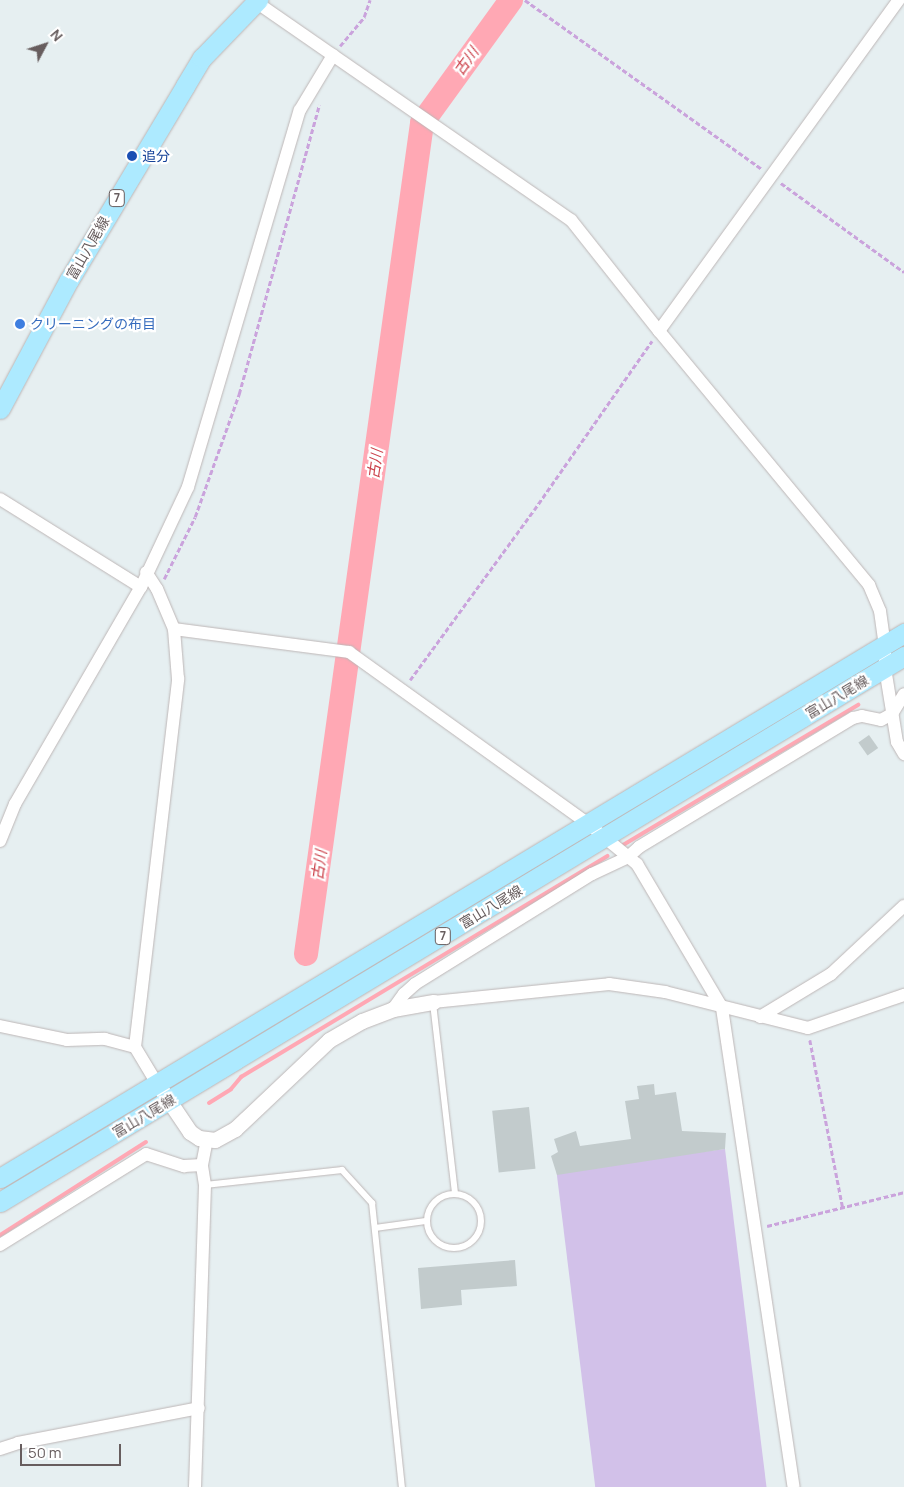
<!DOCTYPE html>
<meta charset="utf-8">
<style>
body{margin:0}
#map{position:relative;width:904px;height:1487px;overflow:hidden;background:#e6eff1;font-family:Manrope,"Noto Sans JP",sans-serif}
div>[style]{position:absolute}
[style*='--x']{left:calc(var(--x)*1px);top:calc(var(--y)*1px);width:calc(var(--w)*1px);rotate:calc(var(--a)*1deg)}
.green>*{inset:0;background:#d2c1e9;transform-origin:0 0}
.stream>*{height:4px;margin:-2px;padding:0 2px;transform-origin:2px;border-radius:2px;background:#ffa8b4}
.river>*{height:24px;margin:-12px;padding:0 12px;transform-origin:12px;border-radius:12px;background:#ffa8b4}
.building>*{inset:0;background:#c2cbcc;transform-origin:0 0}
.path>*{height:2.5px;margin-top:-1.25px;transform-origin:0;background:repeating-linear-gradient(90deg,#caa3dc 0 5px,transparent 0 7.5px)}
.roads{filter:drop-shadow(0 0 1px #bdb6b6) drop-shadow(0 0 1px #bdb6b6)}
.service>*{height:6px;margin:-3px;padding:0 3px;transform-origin:3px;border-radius:3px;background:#fff}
.service>.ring{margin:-3px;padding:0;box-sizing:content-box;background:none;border:6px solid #fff;border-radius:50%}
.minor>*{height:12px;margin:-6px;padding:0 6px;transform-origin:6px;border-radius:6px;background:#fff}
.tertiary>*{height:15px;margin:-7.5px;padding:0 7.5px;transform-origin:7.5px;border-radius:7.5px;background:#fff}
.primary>*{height:19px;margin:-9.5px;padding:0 9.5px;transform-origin:9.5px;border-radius:9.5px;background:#adeaff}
.dots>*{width:14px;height:14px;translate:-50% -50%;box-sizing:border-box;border:2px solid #fff;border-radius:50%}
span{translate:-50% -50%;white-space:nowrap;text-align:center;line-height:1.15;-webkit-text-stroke:4.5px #fff;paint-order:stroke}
.shield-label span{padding:1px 4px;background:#fff;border:1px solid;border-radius:4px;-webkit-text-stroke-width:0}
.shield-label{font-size:12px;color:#675d5e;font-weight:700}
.transit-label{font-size:14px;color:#164399}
.left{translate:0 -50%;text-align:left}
.street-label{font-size:14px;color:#675d5e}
.shop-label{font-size:14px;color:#366cbe}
.water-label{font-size:15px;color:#cb414a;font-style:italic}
.north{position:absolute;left:20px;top:20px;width:50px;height:50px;-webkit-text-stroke:4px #fff;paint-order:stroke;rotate:50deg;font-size:14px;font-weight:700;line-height:20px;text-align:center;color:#675d5e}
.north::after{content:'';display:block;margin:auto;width:18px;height:22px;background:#675d5e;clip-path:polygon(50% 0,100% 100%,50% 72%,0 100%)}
.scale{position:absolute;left:20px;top:1444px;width:101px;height:22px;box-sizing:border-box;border:2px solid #675d5e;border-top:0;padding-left:6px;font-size:15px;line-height:18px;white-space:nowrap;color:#675d5e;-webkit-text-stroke:4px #fff;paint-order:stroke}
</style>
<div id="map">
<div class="green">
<i style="left:725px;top:1149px;width:341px;height:170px;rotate:83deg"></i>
</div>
<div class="stream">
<i style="--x:623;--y:845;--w:274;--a:-30.8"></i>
<i style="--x:209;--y:1103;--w:26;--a:-32"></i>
<i style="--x:231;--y:1089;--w:16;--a:-50"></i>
<i style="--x:241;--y:1077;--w:428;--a:-31.1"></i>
<i style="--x:0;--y:1235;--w:173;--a:-32.5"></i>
</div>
<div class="river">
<i style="--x:306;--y:954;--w:839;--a:-82.05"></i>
<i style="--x:422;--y:123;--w:152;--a:-54.1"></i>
</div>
<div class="building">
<i style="left:869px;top:735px;width:16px;height:13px;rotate:55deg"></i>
<i style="clip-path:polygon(654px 1084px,655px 1095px,676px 1092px,682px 1131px,726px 1133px,725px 1149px,557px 1175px,551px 1156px,558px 1152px,554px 1139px,576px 1131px,580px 1146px,631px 1139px,625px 1101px,639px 1099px,637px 1086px)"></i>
<i style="left:529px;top:1107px;width:62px;height:37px;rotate:84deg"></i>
<i style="clip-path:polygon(515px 1260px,517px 1286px,461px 1290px,462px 1305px,421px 1309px,418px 1268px)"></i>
</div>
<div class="path">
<i style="--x:525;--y:0;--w:291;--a:35.5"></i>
<i style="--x:340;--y:46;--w:38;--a:-50"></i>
<i style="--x:364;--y:17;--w:18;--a:-71"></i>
<i style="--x:781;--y:183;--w:152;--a:35.9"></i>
<i style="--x:164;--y:579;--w:69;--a:-63.4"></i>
<i style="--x:195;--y:517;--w:131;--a:-70.3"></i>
<i style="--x:239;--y:394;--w:300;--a:-74.5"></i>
<i style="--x:410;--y:680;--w:210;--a:-53.9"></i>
<i style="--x:534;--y:510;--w:206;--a:-55.1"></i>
<i style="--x:810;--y:1040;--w:171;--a:78.9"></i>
<i style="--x:767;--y:1226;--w:141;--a:-13.9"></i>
</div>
<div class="roads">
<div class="service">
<i style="--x:433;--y:1003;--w:191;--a:83.4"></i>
<i style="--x:205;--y:1185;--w:138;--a:-6.2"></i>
<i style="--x:342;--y:1170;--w:45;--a:47.7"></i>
<i style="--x:372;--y:1203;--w:286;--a:84"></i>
<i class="ring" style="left:427px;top:1194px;width:48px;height:48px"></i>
<i style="--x:375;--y:1228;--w:51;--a:-7.8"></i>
</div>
<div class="minor">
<i style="--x:256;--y:2;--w:383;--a:34.7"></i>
<i style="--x:571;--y:220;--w:142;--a:51.6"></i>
<i style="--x:659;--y:331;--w:330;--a:50.4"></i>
<i style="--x:869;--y:585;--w:28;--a:67"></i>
<i style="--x:880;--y:611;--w:34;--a:82"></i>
<i style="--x:885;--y:645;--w:23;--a:90"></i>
<i style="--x:885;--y:668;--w:75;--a:80.8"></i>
<i style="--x:897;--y:742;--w:14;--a:60"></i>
<i style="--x:659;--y:331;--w:409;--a:-54.1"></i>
<i style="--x:0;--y:499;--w:166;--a:32"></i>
<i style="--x:174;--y:629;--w:177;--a:7.5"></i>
<i style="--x:349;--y:652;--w:293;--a:35.7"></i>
<i style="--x:587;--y:823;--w:65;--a:39.4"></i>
<i style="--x:637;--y:864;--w:167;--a:59.4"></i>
<i style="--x:722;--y:1008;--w:484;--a:81.5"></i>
<i style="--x:0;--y:841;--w:40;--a:-68"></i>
<i style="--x:15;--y:804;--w:251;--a:-59.9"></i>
<i style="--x:141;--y:587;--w:110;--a:-64.8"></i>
<i style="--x:188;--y:487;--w:393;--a:-73.5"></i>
<i style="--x:300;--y:110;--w:64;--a:-59"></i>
<i style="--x:433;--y:1002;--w:177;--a:-5.8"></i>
<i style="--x:609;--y:984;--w:57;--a:8.1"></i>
<i style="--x:665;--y:992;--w:147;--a:14.1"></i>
<i style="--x:808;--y:1028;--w:102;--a:-19"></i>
<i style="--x:393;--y:1009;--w:19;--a:-54"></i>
<i style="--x:404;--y:994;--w:15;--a:-42"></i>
<i style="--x:415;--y:984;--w:208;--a:-31.9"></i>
<i style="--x:592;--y:874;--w:40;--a:-25"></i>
<i style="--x:628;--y:857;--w:15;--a:-42"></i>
<i style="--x:639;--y:847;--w:250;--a:-31.1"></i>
<i style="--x:853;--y:718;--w:9;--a:-13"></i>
<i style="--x:862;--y:716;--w:19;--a:12"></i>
<i style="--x:881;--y:720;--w:13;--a:-29"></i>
<i style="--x:892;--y:714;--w:23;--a:-59"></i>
<i style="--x:760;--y:1017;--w:83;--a:-31.2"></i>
<i style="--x:831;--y:974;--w:100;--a:-43"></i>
<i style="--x:0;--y:1026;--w:68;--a:11.8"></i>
<i style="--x:67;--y:1040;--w:38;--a:-2"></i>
<i style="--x:105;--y:1039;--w:31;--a:15"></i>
<i style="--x:135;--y:1047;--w:41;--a:59"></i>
<i style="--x:135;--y:1047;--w:371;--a:-83.3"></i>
<i style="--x:178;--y:679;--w:50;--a:-94.6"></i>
<i style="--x:174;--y:629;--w:43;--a:-113"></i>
<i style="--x:157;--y:589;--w:20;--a:-123"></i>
<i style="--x:0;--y:1245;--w:172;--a:-31.9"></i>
<i style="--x:146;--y:1154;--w:40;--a:18"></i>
<i style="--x:184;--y:1166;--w:18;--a:-3"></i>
<i style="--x:0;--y:1449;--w:19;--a:-18"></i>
<i style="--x:18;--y:1443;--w:184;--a:-10.9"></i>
<i style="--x:195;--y:1487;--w:302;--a:-88.1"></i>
<i style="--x:205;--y:1185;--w:20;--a:-99"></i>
<i style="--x:202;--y:1165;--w:25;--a:-79"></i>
</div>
<div class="tertiary">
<i style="--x:163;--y:1092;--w:48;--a:56"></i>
<i style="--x:190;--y:1132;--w:11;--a:34"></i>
<i style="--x:199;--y:1138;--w:16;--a:7"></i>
<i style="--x:215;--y:1140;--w:23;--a:-29"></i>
<i style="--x:235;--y:1129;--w:129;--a:-43.4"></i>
<i style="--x:329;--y:1040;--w:38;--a:-30"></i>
<i style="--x:362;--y:1021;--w:33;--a:-21"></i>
<i style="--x:393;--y:1009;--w:41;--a:-9.9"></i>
</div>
<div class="primary">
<i style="--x:0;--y:409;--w:146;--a:-61.9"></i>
<i style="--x:69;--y:280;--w:226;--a:-59.1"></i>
<i style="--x:185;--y:86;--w:33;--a:-59"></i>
<i style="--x:202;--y:58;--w:81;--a:-46"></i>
<i style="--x:0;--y:1178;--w:1056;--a:-31.08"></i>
<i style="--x:0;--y:1202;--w:1056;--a:-31.13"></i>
</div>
</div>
<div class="dots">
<i style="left:132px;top:156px;background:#1a4fb4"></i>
<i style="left:20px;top:324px;background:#3f7fe0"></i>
</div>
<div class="shield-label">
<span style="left:117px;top:198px">7</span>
<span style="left:443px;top:936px">7</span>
</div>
<div class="transit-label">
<span class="left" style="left:142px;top:156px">追分</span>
</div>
<div class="street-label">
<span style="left:88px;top:248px;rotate:-60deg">富山八尾線</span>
<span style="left:837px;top:697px;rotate:-31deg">富山八尾線</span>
<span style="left:491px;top:907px;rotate:-31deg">富山八尾線</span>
<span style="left:144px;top:1116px;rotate:-31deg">富山八尾線</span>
</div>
<div class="shop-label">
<span class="left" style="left:30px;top:324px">クリーニングの布目</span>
</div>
<div class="water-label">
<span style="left:466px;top:61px;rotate:-54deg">古川</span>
<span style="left:375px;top:464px;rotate:-82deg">古川</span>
<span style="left:319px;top:865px;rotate:-82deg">古川</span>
</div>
<div class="north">N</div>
<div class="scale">50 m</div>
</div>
